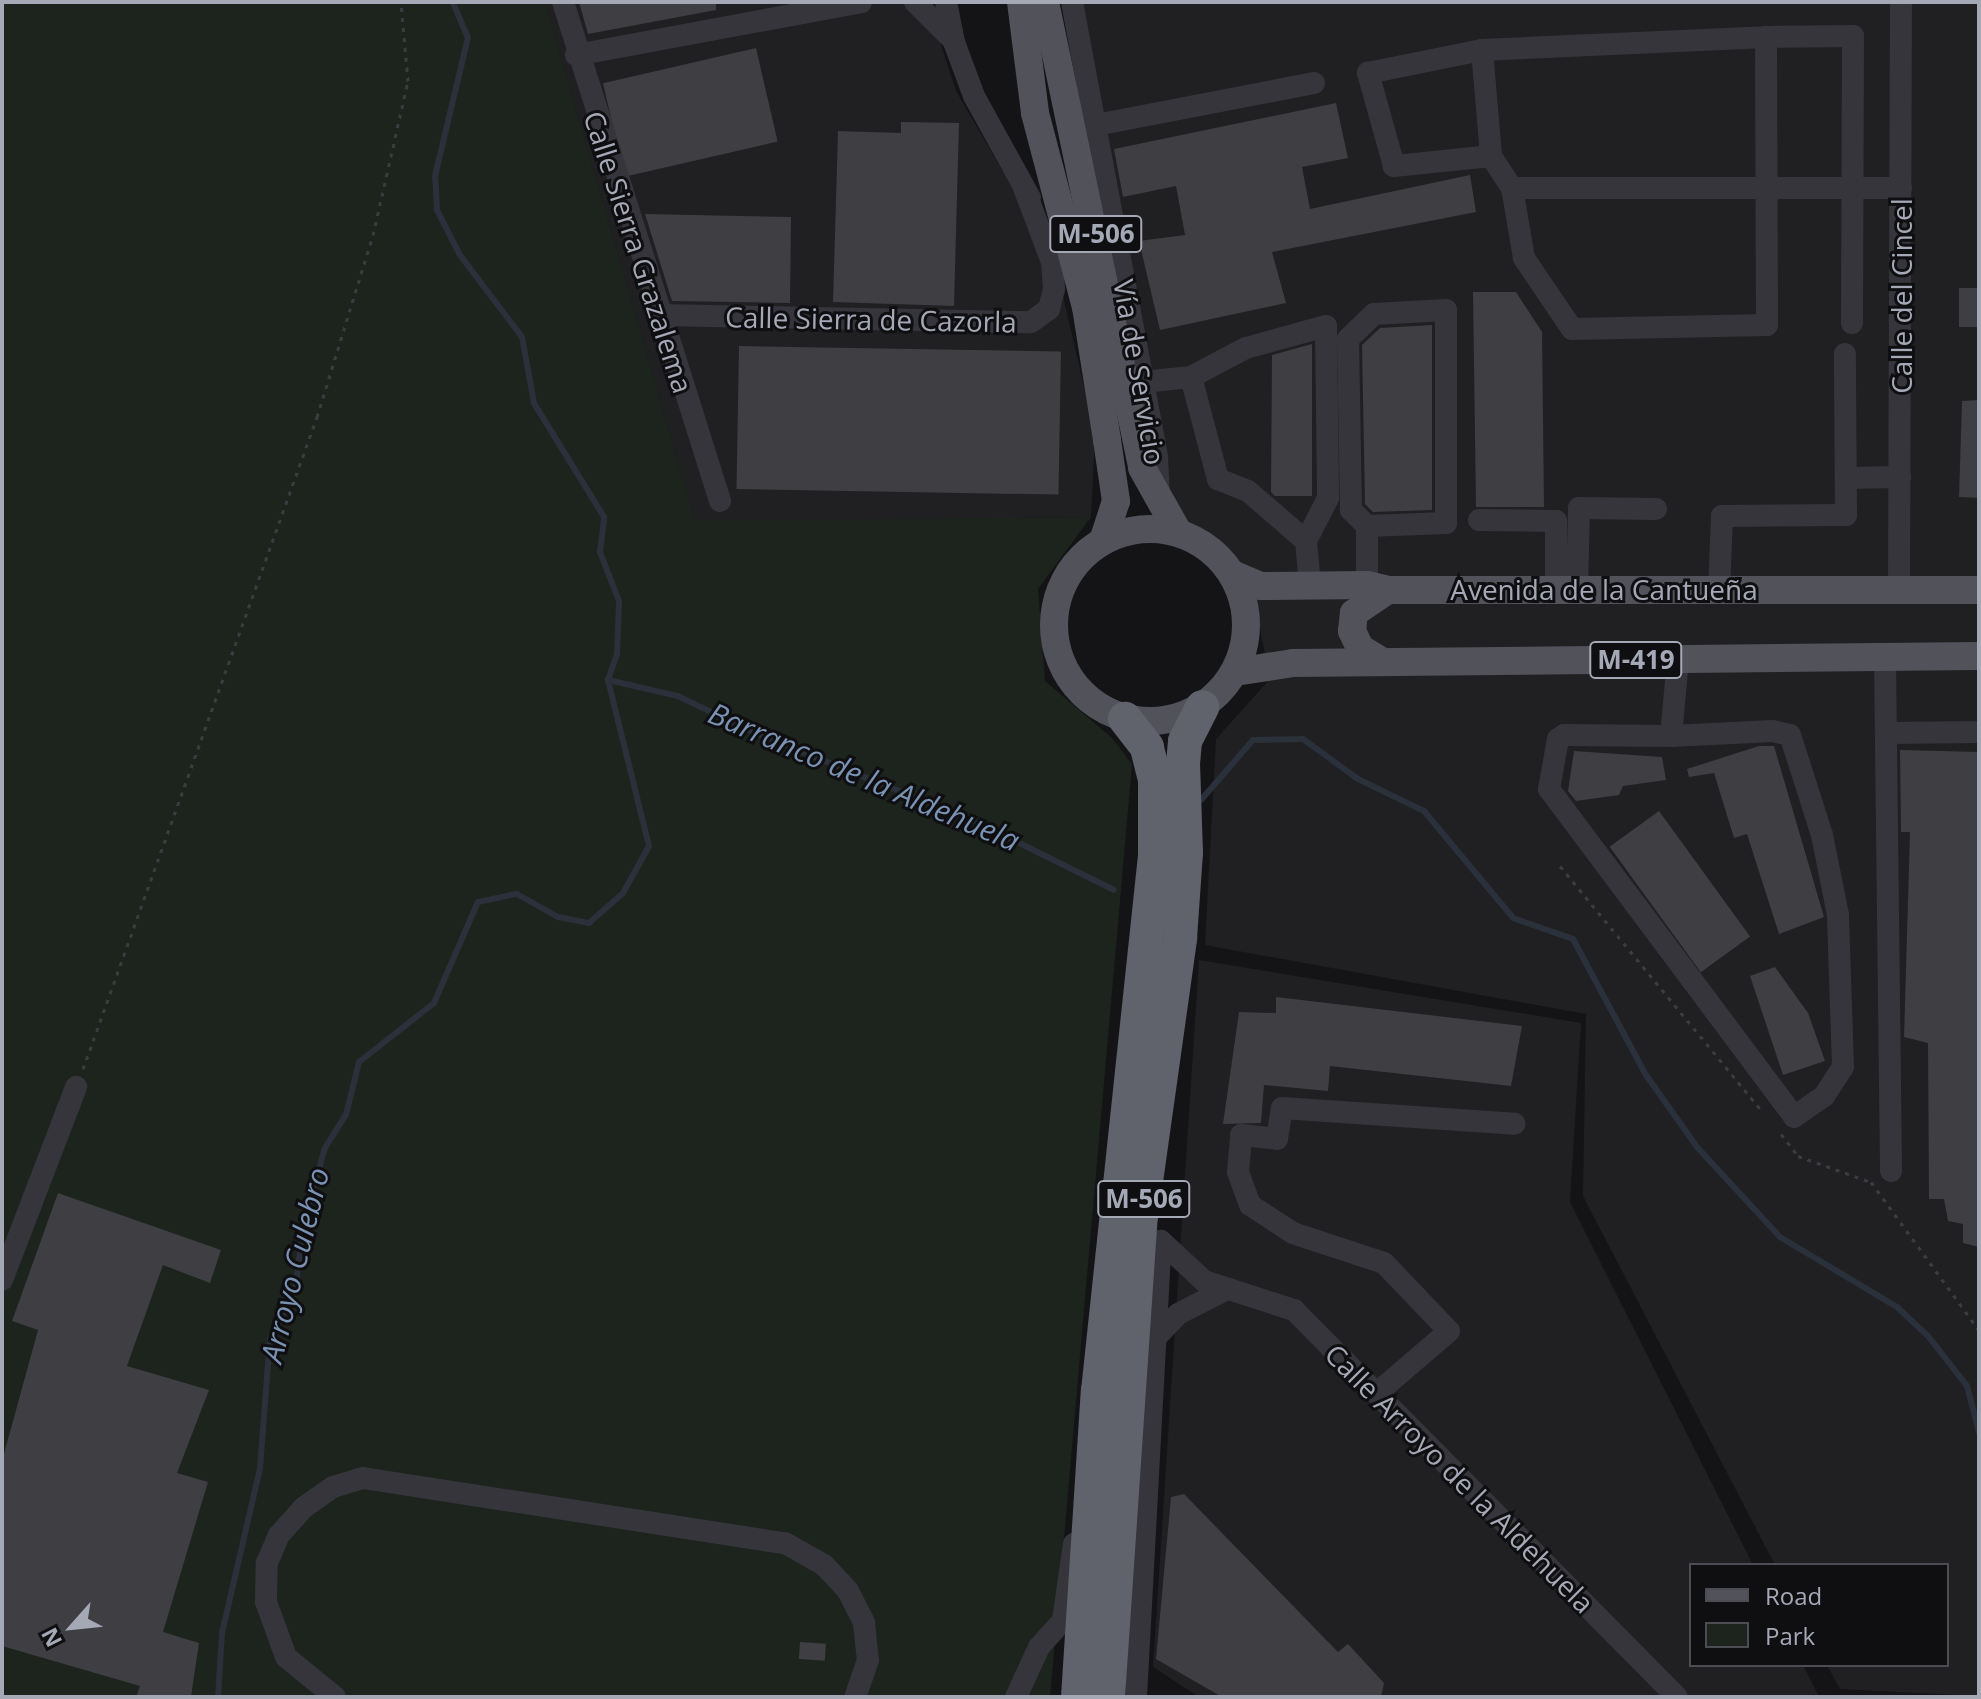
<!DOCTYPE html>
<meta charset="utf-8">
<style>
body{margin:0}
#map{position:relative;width:1981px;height:1699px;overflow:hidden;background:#141416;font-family:"Open Sans",sans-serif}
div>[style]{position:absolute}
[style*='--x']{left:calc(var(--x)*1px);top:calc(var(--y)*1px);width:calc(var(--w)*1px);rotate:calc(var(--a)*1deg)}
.built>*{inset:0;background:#202023}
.green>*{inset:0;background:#1c241d}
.stream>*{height:6px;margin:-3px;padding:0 3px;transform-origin:3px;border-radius:3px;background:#2a313a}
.building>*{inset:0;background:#3e3e43;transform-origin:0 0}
.path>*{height:3px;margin-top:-1.5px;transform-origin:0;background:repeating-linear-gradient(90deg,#3b3c42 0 4px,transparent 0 10px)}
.minor>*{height:22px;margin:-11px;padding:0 11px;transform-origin:11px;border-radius:11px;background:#35353b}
.major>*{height:28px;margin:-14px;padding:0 14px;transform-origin:14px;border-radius:14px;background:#51525a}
.major>.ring{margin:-14px;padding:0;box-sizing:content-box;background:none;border:28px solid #51525a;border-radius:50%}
.highway>*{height:34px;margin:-17px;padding:0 17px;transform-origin:17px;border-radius:17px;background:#60626c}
span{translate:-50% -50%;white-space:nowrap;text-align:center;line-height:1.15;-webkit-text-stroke:6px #0f0f11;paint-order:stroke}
.shield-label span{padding:2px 6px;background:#0f0f11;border:2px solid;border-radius:6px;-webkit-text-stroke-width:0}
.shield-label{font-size:26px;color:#a5a9b6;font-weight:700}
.street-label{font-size:28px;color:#a5a9b6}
.water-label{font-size:30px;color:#7a93b3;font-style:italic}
.frame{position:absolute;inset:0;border:4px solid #a5a9b6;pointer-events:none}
.legend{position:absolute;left:1689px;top:1563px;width:260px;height:104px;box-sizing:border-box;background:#0f0f11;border:2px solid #4b4d53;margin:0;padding:10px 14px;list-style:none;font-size:24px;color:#a5a9b6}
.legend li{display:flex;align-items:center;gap:16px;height:40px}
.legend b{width:40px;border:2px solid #4b4d53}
.north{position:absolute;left:32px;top:1587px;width:80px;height:80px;-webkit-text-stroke:6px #0f0f11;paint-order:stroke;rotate:243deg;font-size:22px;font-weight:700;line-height:32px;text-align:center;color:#a5a9b6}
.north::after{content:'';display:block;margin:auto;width:28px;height:36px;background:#a5a9b6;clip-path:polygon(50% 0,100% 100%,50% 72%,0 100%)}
</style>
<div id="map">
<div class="built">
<i style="clip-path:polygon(545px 2px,927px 2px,956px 91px,1055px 261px,1095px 435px,1091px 517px,695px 522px)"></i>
<i style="clip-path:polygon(1062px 2px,1979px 2px,1979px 1696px,1840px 1689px,1827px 1665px,1947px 1665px,1947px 1565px,1775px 1565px,1583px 1196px,1586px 1014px,1205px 945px,1216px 739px,1270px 679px,1248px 570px,1176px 513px,1152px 456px)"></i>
<i style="clip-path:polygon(1199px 960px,1581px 1023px,1570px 1202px,1753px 1565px,1691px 1565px,1691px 1665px,1803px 1665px,1819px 1697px,1199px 1697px,1153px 1667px)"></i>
</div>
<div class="green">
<i style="clip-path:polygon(2px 2px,545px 2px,695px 521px,1091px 517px,1038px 589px,1045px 681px,1112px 738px,1132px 764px,1050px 1697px,2px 1697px)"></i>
</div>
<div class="stream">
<i style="--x:608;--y:680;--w:72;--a:12.9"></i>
<i style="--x:678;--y:696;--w:78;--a:25.9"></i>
<i style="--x:748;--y:730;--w:251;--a:22"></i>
<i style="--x:981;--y:824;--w:148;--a:26.4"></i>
<i style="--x:1201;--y:800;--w:79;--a:-49.1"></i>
<i style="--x:1253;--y:740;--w:50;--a:-1.1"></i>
<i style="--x:1303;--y:739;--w:68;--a:36"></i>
<i style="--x:1358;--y:779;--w:73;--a:25.9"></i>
<i style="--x:1424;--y:811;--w:139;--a:50.2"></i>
<i style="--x:1513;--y:918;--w:64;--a:19.3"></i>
<i style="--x:1573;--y:939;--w:154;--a:61.8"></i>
<i style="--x:1646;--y:1075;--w:88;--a:54.7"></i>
<i style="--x:1697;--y:1147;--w:122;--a:47.3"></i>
<i style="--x:1780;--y:1237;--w:136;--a:30.9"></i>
<i style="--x:1897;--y:1307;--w:42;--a:43.1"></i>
<i style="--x:1928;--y:1336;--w:63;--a:52"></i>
<i style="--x:1967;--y:1386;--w:48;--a:75.4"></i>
<i style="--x:218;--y:1697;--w:64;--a:-86.4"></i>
<i style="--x:222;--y:1633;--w:169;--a:-77"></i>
<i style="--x:260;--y:1468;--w:129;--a:-85.6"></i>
<i style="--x:270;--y:1339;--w:53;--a:-62"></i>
<i style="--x:295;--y:1292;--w:72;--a:-82.8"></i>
<i style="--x:304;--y:1221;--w:76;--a:-74"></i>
<i style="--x:325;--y:1148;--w:39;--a:-58"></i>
<i style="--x:346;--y:1115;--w:55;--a:-76.2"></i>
<i style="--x:359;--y:1062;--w:95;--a:-38.2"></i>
<i style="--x:434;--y:1003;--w:110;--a:-66.5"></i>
<i style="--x:478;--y:902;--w:40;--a:-12"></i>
<i style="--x:517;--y:894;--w:47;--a:29.3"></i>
<i style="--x:558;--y:917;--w:32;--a:11"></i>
<i style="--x:589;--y:923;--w:45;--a:-41.4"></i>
<i style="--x:623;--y:893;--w:54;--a:-61"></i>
<i style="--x:649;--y:846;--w:171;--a:-103.9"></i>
<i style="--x:608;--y:680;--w:28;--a:-71"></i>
<i style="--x:617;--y:654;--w:53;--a:-87.8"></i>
<i style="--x:619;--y:601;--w:53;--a:-111.2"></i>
<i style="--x:600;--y:552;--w:35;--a:-83"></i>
<i style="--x:604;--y:517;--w:134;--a:-121.6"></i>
<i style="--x:534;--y:403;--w:67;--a:-100.3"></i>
<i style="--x:522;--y:337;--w:103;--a:-127.1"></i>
<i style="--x:460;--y:255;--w:51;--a:-117.1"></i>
<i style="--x:437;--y:210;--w:34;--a:-93"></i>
<i style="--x:435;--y:176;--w:142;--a:-76.6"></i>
<i style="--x:468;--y:38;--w:39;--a:-113"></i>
</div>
<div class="building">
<i style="clip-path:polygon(579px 2px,716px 2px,716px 10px,588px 34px)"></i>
<i style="left:756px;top:48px;width:96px;height:157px;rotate:77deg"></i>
<i style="clip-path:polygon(1336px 103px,1348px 158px,1302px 167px,1310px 209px,1470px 175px,1476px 212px,1272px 252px,1286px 303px,1160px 330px,1139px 241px,1185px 235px,1176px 186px,1123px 197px,1114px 149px)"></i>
<i style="clip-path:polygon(901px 122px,959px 123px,954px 306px,833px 302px,838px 131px,901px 133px)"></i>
<i style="clip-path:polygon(645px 214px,791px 217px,790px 303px,672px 301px)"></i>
<i style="left:1979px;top:288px;width:39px;height:20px;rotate:90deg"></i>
<i style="clip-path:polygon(1473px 292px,1516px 292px,1542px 332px,1544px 507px,1476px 507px)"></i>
<i style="clip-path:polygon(1432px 325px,1432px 510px,1373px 512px,1365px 504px,1362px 345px,1380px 328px)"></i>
<i style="clip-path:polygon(1312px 344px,1312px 496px,1275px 496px,1271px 492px,1272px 355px)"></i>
<i style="left:739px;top:346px;width:322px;height:143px;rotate:1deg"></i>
<i style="clip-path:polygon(1979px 400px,1979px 498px,1959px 497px,1962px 401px)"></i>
<i style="clip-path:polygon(1759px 746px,1774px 746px,1824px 917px,1779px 934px,1747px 834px,1734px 838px,1714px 773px,1689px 777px,1687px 769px)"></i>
<i style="clip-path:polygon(1900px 750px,1979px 752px,1979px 1247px,1963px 1243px,1963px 1224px,1948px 1221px,1944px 1199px,1929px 1199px,1928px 1043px,1904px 1037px,1910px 832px,1901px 832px)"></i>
<i style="clip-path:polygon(1574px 751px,1662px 757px,1666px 780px,1623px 786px,1619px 795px,1576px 801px,1568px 791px)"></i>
<i style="left:1659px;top:811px;width:155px;height:61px;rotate:54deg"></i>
<i style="clip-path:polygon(1775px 967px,1808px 1013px,1825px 1061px,1783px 1075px,1750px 976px)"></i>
<i style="clip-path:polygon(1276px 997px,1522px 1026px,1511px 1086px,1330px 1066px,1328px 1091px,1264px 1085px,1261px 1123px,1223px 1124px,1239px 1012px,1276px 1013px)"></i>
<i style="clip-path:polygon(58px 1193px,221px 1250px,210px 1283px,163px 1265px,127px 1366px,209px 1390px,177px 1473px,208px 1482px,163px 1632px,199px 1643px,191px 1697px,136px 1697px,140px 1686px,2px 1646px,2px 1461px,38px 1330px,12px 1321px)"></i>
<i style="clip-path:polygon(1184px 1494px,1338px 1652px,1348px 1644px,1384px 1683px,1381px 1697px,1222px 1697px,1156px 1659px,1171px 1497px)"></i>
<i style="left:800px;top:1642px;width:26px;height:17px;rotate:4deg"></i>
</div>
<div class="path">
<i style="--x:1560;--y:866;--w:316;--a:50.5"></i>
<i style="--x:83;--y:1069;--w:693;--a:-70.26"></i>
<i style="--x:317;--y:417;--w:190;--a:-72.9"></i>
<i style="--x:373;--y:235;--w:158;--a:-77.2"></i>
<i style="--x:408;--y:81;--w:79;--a:-95.1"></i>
<i style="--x:1781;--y:1134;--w:28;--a:52"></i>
<i style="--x:1798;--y:1156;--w:77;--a:19.6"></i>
<i style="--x:1871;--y:1182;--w:183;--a:53.9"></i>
</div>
<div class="minor">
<i style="--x:563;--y:2;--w:523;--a:72.53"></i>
<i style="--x:915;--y:2;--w:51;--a:45"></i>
<i style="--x:946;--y:2;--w:41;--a:78.7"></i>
<i style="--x:954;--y:42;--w:58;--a:69.7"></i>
<i style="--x:974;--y:96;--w:116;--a:61.2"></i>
<i style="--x:1072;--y:2;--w:464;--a:79.4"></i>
<i style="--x:1157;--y:458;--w:39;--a:87"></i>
<i style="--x:1766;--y:37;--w:87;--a:-0.7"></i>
<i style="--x:1853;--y:36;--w:287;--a:90.2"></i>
<i style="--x:1482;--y:50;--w:106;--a:85.1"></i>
<i style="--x:1491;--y:156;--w:38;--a:57"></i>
<i style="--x:1512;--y:188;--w:389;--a:0"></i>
<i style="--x:576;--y:55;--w:290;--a:-10.5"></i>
<i style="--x:1096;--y:125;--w:222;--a:-10.9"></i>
<i style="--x:1491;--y:156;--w:98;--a:174.1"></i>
<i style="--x:1394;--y:166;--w:97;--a:-105.6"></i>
<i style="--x:1368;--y:73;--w:116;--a:-11.4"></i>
<i style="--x:1482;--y:50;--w:284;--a:-2.6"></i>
<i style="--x:1766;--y:37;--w:288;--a:89.8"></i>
<i style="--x:1767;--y:325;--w:195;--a:178.8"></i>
<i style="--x:1572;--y:329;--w:86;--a:-124.1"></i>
<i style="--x:1524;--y:258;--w:71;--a:-99.7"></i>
<i style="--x:657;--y:315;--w:374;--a:1.1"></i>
<i style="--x:1031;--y:322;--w:22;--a:-36"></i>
<i style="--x:1049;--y:309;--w:21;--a:-76"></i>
<i style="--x:1054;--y:289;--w:27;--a:-94"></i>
<i style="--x:1052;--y:262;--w:79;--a:-110.7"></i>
<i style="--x:1191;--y:377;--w:62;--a:-27.8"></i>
<i style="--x:1246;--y:348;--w:83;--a:-15.4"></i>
<i style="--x:1326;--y:326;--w:172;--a:89.3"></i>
<i style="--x:1328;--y:498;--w:48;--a:117.1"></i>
<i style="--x:1143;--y:382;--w:48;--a:-5.9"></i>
<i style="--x:1191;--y:377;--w:106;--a:75.2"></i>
<i style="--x:1218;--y:479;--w:32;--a:22"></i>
<i style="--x:1248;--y:491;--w:77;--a:40.8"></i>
<i style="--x:1306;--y:541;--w:44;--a:84.8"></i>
<i style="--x:1846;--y:478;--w:54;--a:-1.1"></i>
<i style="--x:1479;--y:520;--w:77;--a:0.7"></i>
<i style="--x:1556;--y:521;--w:66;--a:90"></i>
<i style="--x:1367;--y:585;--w:59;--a:-90"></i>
<i style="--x:1367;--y:526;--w:23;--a:-135"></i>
<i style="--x:1351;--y:510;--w:171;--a:-91"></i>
<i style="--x:1348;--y:339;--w:36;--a:-44"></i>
<i style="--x:1374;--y:314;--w:72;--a:-3.2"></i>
<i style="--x:1446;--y:310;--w:213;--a:90"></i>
<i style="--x:1446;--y:523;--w:79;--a:177.8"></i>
<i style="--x:1577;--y:587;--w:79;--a:-88.5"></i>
<i style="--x:1579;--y:508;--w:77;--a:0.7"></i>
<i style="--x:1899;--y:590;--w:588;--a:-89.81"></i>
<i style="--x:1719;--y:591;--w:75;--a:-87.7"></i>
<i style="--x:1722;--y:516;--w:124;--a:-0.5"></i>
<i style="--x:1846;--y:515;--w:161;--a:-90.4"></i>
<i style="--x:1885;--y:657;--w:514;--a:89.33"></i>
<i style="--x:1886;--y:733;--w:93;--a:-0.6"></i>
<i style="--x:1671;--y:736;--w:107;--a:-179.5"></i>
<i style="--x:1564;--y:735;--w:7;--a:146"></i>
<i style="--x:1558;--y:739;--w:51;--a:100.2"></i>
<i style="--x:1549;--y:789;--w:409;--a:53.2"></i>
<i style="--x:1794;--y:1117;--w:37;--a:-35"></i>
<i style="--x:1824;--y:1096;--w:35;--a:-57"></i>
<i style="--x:1843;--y:1067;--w:152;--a:-91.9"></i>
<i style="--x:1838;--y:915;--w:82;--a:-101.3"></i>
<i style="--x:1822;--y:835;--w:105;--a:-107.7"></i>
<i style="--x:1790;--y:735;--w:17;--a:-167"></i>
<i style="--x:1773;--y:731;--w:102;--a:177.2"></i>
<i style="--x:1671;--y:736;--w:77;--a:-84.8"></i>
<i style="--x:1161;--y:1241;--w:59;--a:42.9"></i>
<i style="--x:1204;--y:1281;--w:95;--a:17.9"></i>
<i style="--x:1294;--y:1310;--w:544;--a:45.3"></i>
<i style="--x:2;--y:1280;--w:207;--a:-69"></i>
<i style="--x:1157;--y:1336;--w:30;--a:-46"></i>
<i style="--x:1178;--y:1314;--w:53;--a:-27.1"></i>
<i style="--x:1377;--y:1393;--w:95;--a:-40.7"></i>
<i style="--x:1449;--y:1331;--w:94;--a:-133.7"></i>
<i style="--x:1384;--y:1263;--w:96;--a:-161.8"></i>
<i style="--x:1293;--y:1233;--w:51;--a:-146.9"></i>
<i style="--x:1250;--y:1205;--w:35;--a:-110"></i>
<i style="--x:1238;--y:1172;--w:37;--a:-85"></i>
<i style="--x:1241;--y:1135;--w:36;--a:6"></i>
<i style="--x:1277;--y:1139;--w:31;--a:-81"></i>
<i style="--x:1282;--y:1108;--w:233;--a:3.9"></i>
<i style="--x:335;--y:1697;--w:63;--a:-140.8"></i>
<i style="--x:286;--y:1657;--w:59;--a:-110"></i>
<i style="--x:266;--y:1602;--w:39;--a:-89"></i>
<i style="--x:267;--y:1563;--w:30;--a:-67"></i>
<i style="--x:279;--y:1535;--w:36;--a:-48"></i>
<i style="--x:303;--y:1508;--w:37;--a:-35"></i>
<i style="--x:333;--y:1487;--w:31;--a:-17"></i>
<i style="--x:363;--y:1478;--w:427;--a:8.8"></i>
<i style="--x:785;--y:1543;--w:45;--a:29.4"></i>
<i style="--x:824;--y:1565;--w:35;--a:47"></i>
<i style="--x:848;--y:1591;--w:36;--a:63"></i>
<i style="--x:864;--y:1623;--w:37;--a:84"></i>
<i style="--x:868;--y:1660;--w:39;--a:109"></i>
<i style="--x:1016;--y:1697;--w:55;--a:-65.3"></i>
<i style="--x:1039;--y:1647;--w:36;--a:-48"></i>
<i style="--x:1063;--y:1620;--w:77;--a:-81.8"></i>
<i style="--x:1136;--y:1697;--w:457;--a:-86.9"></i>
</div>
<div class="major">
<i style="--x:1021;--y:2;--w:112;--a:82.8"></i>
<i style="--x:1035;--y:113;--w:201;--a:75.3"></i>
<i style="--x:1086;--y:307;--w:135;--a:81"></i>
<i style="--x:1107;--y:440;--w:62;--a:81.6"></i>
<i style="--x:1116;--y:501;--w:40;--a:108"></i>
<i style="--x:1045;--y:2;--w:476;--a:78.2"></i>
<i style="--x:1142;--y:468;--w:73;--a:60.6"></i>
<i class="ring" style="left:1054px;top:529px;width:164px;height:164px"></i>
<i style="--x:1232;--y:574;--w:30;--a:23"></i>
<i style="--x:1260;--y:586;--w:107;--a:-0.5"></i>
<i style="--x:1367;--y:585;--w:22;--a:13"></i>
<i style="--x:1388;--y:590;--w:591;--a:0"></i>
<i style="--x:1383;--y:662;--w:27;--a:-149"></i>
<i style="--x:1360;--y:648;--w:19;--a:-115"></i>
<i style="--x:1352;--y:631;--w:18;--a:-84"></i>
<i style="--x:1354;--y:613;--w:41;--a:-34.1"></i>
<i style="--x:1235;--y:672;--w:59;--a:-8.8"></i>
<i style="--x:1293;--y:663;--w:686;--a:-0.58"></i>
</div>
<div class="highway">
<i style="--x:1078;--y:1697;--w:307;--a:-86.3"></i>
<i style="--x:1098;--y:1391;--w:538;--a:-83.92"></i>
<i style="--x:1155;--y:856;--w:76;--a:-90"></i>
<i style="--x:1155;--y:780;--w:34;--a:-104"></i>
<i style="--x:1147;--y:747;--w:36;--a:-128"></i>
<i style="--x:1108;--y:1697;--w:481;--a:-86.1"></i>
<i style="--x:1141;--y:1217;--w:282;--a:-82"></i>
<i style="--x:1180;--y:938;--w:85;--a:-86"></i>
<i style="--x:1186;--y:853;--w:89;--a:-91.9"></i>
<i style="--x:1183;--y:764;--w:23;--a:-85"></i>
<i style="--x:1185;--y:741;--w:38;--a:-63"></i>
</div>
<div class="shield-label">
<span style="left:1096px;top:234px">M-506</span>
<span style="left:1636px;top:660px">M-419</span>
<span style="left:1144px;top:1199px">M-506</span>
</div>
<div class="street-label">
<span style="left:639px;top:252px;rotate:72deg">Calle Sierra Grazalema</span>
<span style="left:1901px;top:296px;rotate:-90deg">Calle del Cincel</span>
<span style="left:871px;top:319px;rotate:1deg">Calle Sierra de Cazorla</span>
<span style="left:1140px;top:372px;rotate:80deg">Vía de Servicio</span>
<span style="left:1604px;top:589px">Avenida de la Cantueña</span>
<span style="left:1460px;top:1478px;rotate:45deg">Calle Arroyo de la Aldehuela</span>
</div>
<div class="water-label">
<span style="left:864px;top:777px;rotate:23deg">Barranco de la Aldehuela</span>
<span style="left:295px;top:1265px;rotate:-76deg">Arroyo Culebro</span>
</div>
<div class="frame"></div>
<ul class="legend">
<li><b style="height:10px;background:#51525a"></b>Road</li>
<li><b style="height:22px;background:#1c241d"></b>Park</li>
</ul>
<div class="north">N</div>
</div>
